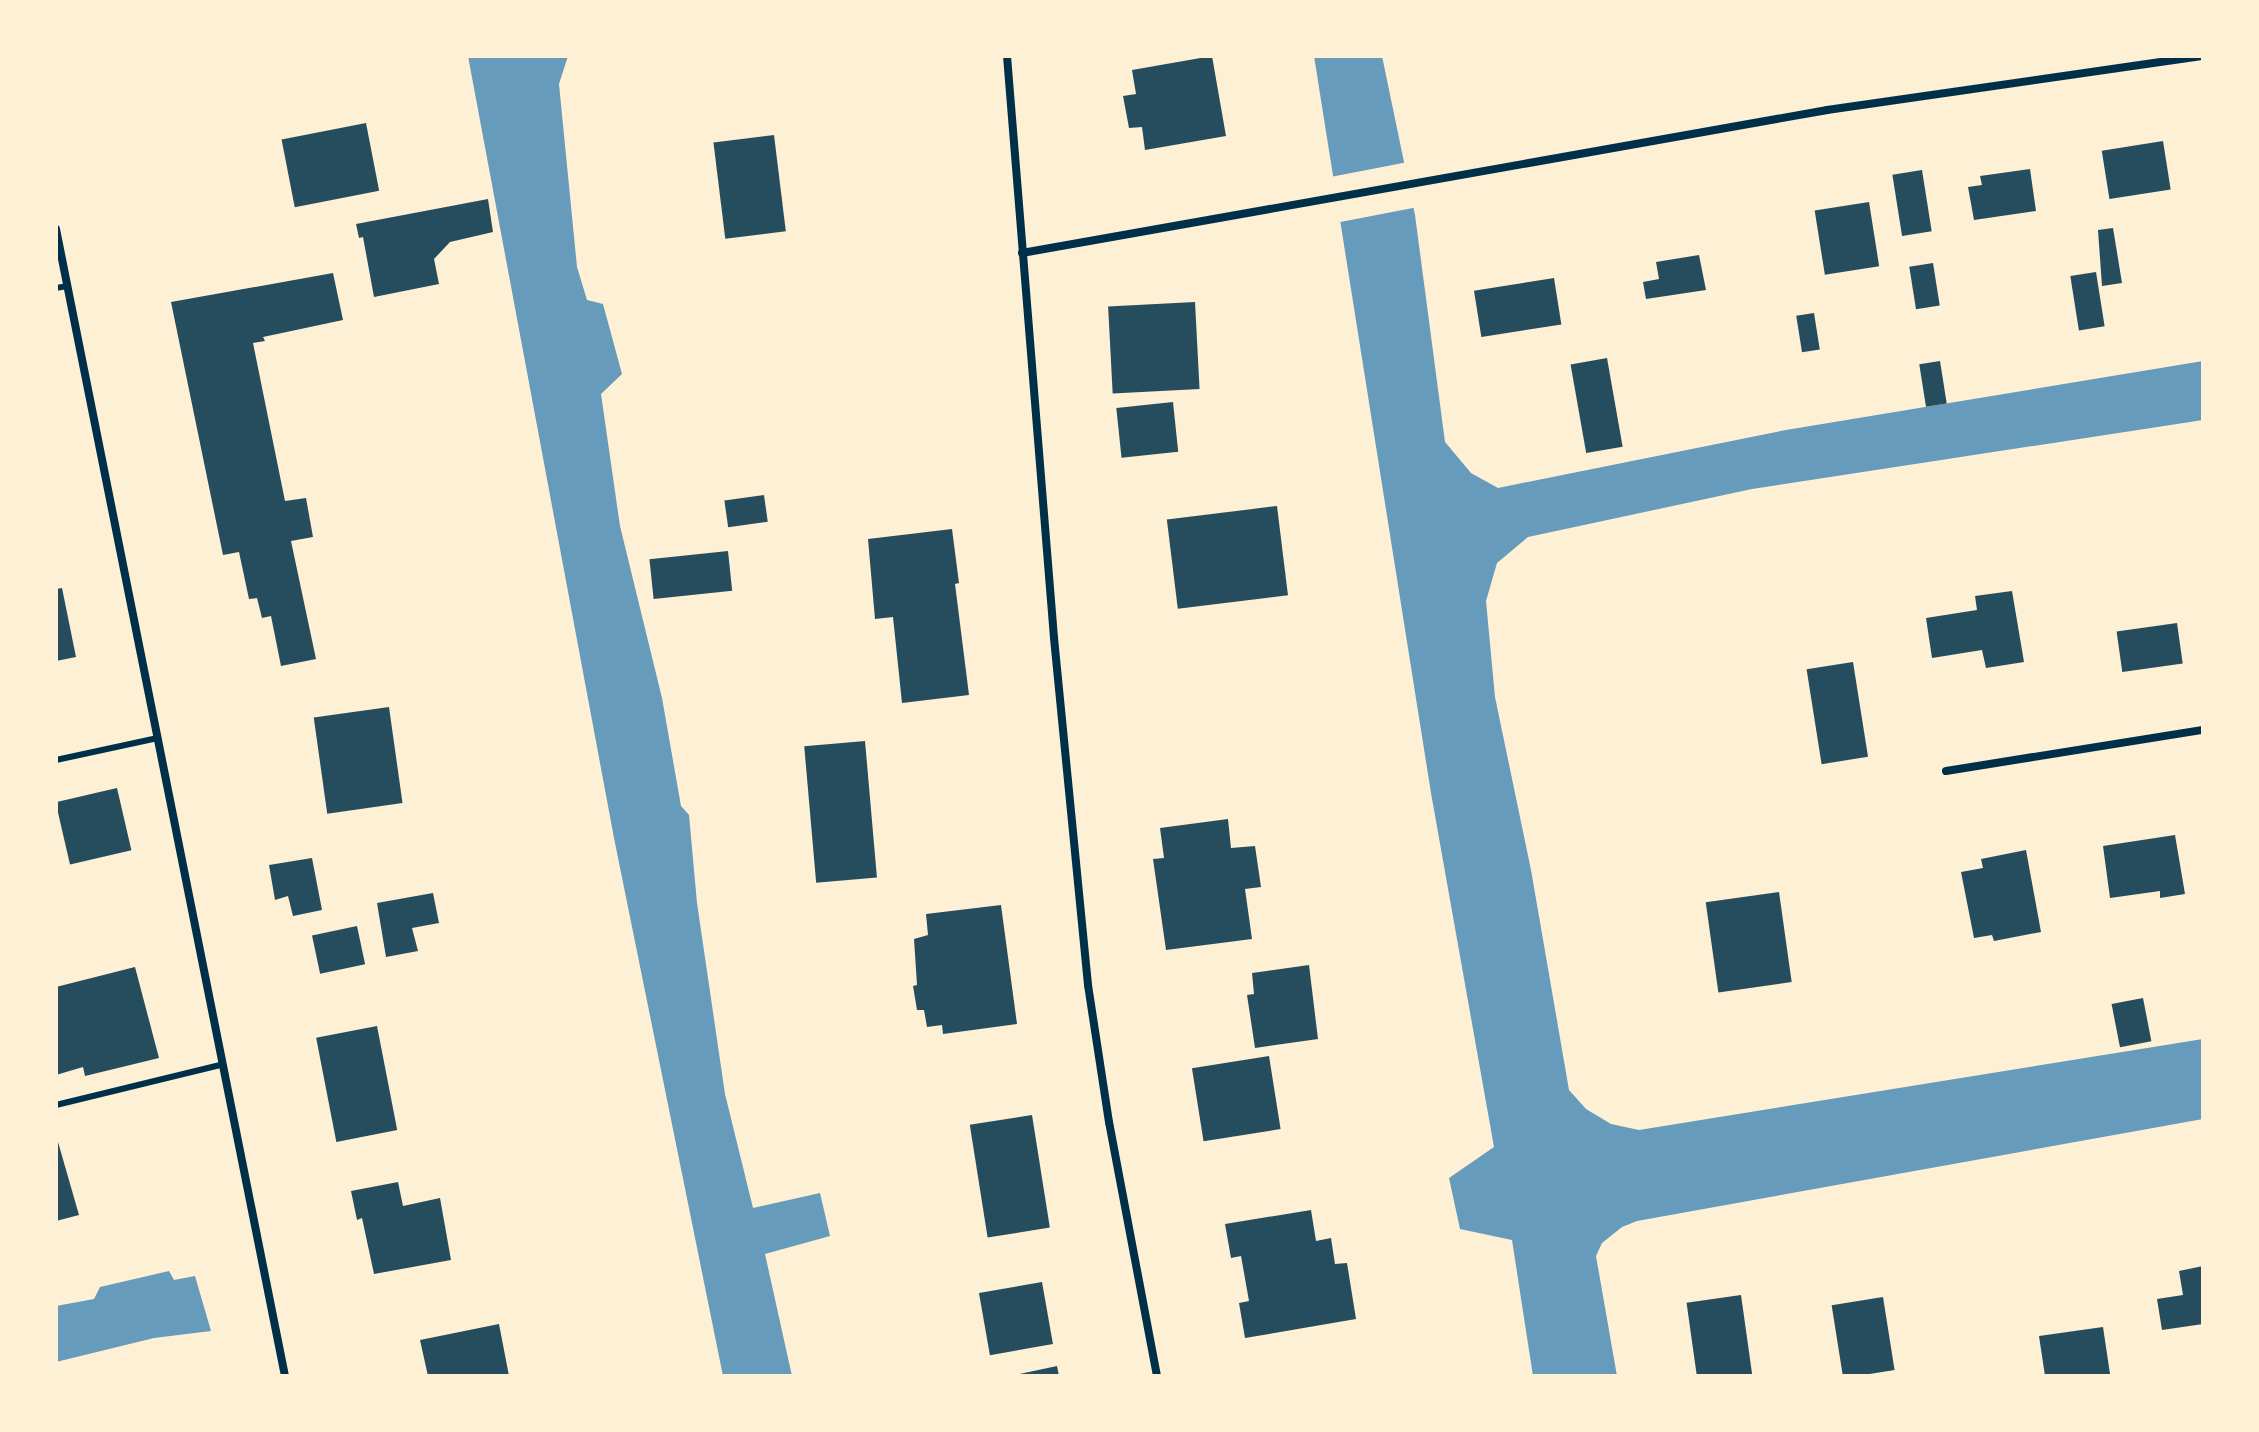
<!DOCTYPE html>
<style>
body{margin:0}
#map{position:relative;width:2259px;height:1432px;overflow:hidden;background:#fdf0d5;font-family:Ubuntu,sans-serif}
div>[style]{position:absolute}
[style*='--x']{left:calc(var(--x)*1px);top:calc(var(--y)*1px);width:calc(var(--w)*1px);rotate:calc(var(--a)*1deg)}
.water>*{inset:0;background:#669bbc}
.pier>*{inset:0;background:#fdf0d5;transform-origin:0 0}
.building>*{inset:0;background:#264d5e;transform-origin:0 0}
.service>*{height:6px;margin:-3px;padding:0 3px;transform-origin:3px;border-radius:3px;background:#003049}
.minor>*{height:8px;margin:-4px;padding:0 4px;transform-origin:4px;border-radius:4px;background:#003049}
span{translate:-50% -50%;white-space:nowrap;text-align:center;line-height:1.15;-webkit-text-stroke:7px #fdf0d5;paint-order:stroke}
.frame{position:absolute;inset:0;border:58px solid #fdf0d5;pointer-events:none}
</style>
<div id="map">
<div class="water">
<i style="clip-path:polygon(468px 56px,568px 56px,559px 84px,577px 267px,587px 300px,603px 304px,622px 374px,601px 394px,620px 526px,662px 698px,681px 806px,689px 815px,697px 903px,725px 1094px,753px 1208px,820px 1193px,830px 1236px,765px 1254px,792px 1376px,723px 1376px,614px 838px)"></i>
<i style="clip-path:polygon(1314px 56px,1382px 56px,1415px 215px,1445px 442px,1471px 473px,1498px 488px,1786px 430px,2203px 361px,2203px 420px,1752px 489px,1528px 537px,1497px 563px,1486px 601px,1495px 697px,1531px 870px,1569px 1090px,1586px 1109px,1611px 1124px,1639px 1130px,2203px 1039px,2203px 1119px,1637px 1221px,1622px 1227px,1602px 1243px,1596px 1256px,1617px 1376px,1533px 1376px,1512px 1240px,1460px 1229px,1449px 1178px,1494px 1147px,1431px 793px)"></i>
<i style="clip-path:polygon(169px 1271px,174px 1280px,195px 1276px,211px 1331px,154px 1338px,56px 1362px,56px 1306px,94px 1299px,100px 1287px)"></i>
</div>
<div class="pier">
<i style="left:1408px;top:162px;width:46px;height:83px;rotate:79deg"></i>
</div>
<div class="building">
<i style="clip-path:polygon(1212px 56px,1226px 136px,1145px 150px,1142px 127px,1129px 128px,1123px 96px,1136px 94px,1132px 70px)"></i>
<i style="left:366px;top:123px;width:69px;height:86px;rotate:79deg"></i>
<i style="left:774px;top:135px;width:97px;height:61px;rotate:83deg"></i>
<i style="left:2163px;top:141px;width:49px;height:62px;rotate:81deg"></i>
<i style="clip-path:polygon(2030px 169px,2036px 211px,1974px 220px,1968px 187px,1982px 185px,1980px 176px)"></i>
<i style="left:1922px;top:170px;width:62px;height:30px;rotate:81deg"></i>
<i style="clip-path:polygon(488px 199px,493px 232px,450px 242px,434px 259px,439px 284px,374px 297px,363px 237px,359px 238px,356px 224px)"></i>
<i style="left:1869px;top:202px;width:65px;height:55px;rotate:81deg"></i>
<i style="clip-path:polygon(2113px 228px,2122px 283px,2102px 286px,2098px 230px)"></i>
<i style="clip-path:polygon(1699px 255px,1706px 290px,1646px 299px,1643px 282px,1659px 279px,1656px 262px)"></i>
<i style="left:1933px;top:263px;width:43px;height:24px;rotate:81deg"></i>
<i style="left:2096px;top:272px;width:55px;height:26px;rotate:81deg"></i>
<i style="clip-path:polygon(333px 273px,343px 320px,263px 337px,265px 341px,253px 343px,285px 501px,306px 498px,313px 537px,291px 541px,316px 659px,281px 666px,271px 616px,262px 618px,257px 598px,249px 599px,239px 552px,223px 555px,171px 302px)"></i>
<i style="left:1554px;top:278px;width:47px;height:81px;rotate:81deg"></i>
<i style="left:1195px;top:302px;width:87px;height:87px;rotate:87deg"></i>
<i style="left:1814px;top:313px;width:37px;height:18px;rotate:81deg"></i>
<i style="left:1607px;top:358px;width:90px;height:37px;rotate:80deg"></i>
<i style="left:1940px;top:361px;width:43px;height:21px;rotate:81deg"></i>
<i style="left:1173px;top:402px;width:50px;height:57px;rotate:84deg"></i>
<i style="left:764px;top:495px;width:27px;height:40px;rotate:82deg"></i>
<i style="left:1277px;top:506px;width:90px;height:111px;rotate:83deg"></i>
<i style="clip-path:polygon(952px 529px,959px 583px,955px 584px,969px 695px,902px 703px,893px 617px,875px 619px,868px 539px)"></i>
<i style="left:728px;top:551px;width:40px;height:79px;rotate:84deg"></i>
<i style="clip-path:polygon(62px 588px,76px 657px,56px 661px,56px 589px)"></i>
<i style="clip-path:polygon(2012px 591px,2024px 662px,1986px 668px,1982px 650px,1932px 658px,1926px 618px,1977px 610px,1975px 596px)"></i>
<i style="left:2177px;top:623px;width:41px;height:61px;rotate:82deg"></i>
<i style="left:1853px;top:662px;width:96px;height:47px;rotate:81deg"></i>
<i style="left:389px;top:707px;width:97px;height:76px;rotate:82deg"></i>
<i style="left:865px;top:741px;width:137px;height:61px;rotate:85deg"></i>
<i style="left:117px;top:788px;width:64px;height:63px;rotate:77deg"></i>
<i style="clip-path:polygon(1228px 819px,1231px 848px,1255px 846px,1261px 887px,1245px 889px,1252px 939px,1166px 950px,1153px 859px,1164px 858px,1160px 828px)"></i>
<i style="clip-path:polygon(2175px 835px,2185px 894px,2160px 898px,2160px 891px,2110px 898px,2103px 846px)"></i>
<i style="clip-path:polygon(2026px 850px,2041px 932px,1994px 941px,1992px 935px,1974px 938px,1961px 872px,1983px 868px,1981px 859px)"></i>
<i style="clip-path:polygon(312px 858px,322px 910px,293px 916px,288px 896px,275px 900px,269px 865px)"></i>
<i style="left:1779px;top:892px;width:91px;height:74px;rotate:82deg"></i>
<i style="clip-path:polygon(433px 893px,439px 923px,412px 928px,418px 951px,386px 957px,377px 903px)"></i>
<i style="clip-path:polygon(1001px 905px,1017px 1024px,943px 1034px,942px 1025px,927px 1027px,924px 1010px,917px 1010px,913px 986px,917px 985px,914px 939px,928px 935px,926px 914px)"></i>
<i style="left:357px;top:926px;width:39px;height:46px;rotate:78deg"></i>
<i style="clip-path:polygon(1309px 965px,1318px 1039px,1255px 1048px,1247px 995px,1254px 994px,1252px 973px)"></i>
<i style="clip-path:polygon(135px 967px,159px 1058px,85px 1076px,83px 1067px,56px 1075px,56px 987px)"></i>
<i style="left:2143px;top:998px;width:44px;height:32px;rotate:79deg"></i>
<i style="left:377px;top:1026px;width:106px;height:62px;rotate:79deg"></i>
<i style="left:1269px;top:1056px;width:74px;height:78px;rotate:81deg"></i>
<i style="left:1032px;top:1115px;width:114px;height:63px;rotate:81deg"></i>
<i style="clip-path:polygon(56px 1135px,79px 1215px,56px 1221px)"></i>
<i style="clip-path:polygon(398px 1182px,403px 1206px,440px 1198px,451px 1260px,374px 1274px,362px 1218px,357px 1220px,351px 1191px)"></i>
<i style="clip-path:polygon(1311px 1210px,1316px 1241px,1331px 1238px,1335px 1264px,1347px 1263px,1356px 1319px,1245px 1338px,1239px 1303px,1249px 1301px,1241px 1256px,1231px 1258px,1225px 1224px)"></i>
<i style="clip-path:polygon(2203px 1266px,2203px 1324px,2162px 1330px,2157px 1299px,2183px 1295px,2179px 1271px)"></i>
<i style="left:1042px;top:1282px;width:63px;height:64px;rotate:80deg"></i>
<i style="left:1741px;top:1295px;width:82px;height:55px;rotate:82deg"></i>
<i style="left:1883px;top:1297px;width:74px;height:52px;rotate:81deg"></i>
<i style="clip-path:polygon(499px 1324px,509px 1376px,428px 1376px,420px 1340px)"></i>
<i style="clip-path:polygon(2103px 1327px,2110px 1374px,2045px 1376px,2039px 1336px)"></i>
<i style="clip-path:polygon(1057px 1366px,1059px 1376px,1015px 1376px,1015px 1375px)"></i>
</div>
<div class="service">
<i style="--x:56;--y:288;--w:11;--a:-10"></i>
<i style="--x:56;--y:760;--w:104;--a:-12.2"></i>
<i style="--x:56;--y:1105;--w:169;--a:-13.7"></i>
</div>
<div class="minor">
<i style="--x:1007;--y:56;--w:584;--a:85.38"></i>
<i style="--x:1054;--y:638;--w:349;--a:84.4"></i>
<i style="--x:1088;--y:985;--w:139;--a:81.3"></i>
<i style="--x:1109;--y:1122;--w:258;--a:79.3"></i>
<i style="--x:56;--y:229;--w:1170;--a:78.71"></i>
<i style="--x:1022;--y:253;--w:818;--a:-10.07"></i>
<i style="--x:1827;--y:110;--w:377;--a:-8.2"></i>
<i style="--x:1946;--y:771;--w:260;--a:-9.1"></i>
</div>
<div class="frame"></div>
</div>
